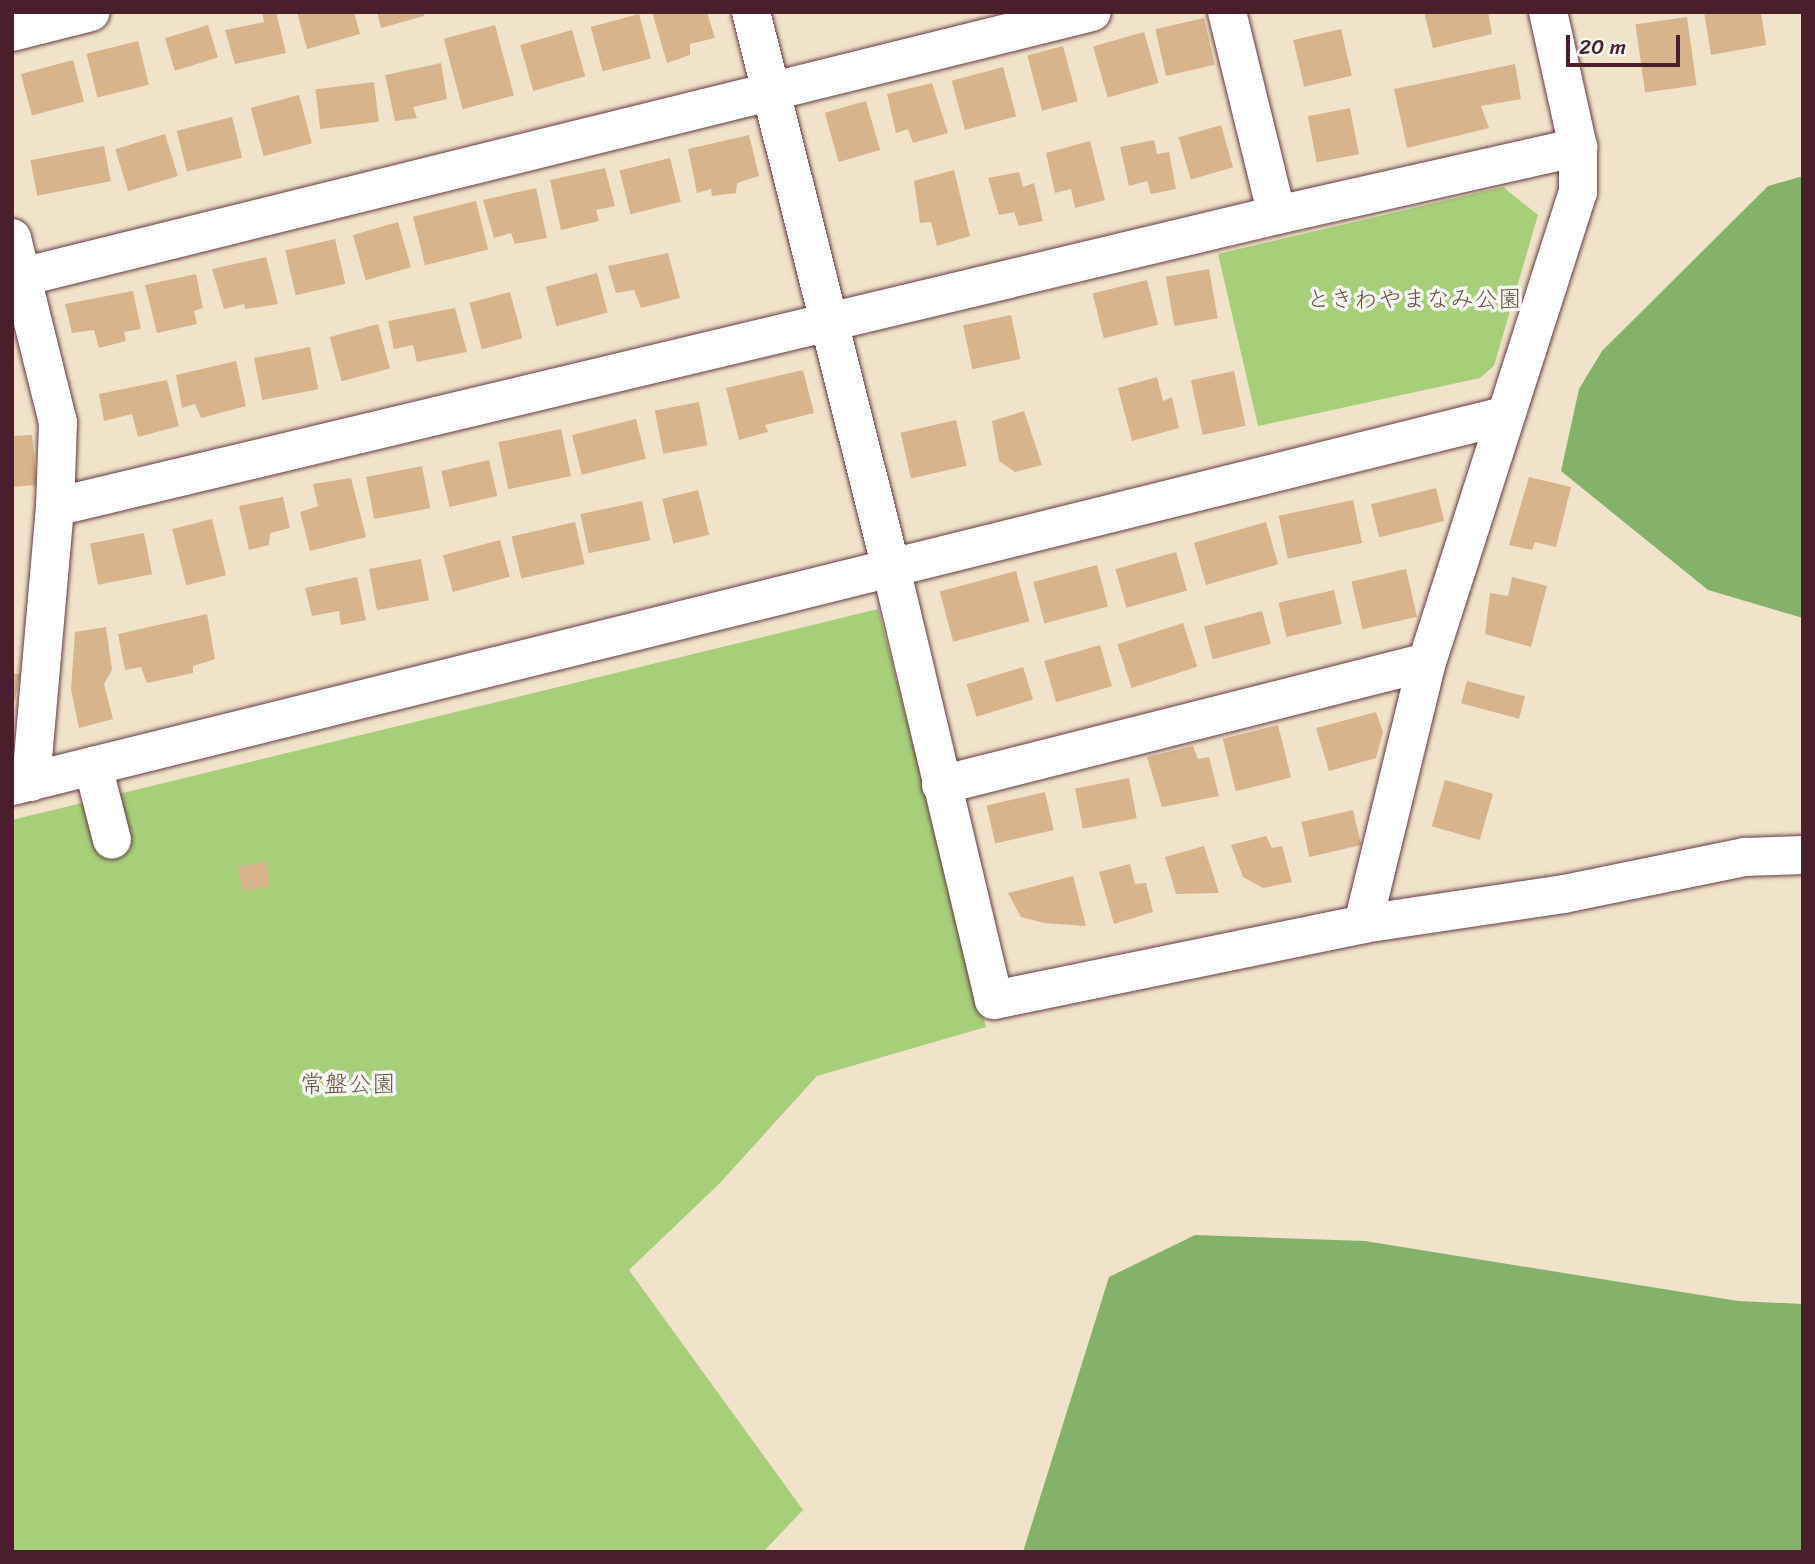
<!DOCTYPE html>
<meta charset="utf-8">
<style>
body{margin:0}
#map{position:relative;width:1815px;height:1564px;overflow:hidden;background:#f1e3ca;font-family:Sriracha,"Klee One",sans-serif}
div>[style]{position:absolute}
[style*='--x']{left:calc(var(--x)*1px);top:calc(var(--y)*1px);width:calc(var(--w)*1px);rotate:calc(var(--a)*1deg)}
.green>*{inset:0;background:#a7cf7a}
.forest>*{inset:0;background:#85b26a}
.building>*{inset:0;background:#d8b48d;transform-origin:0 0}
.roads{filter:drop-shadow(0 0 2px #633c43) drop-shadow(0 0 2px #633c43)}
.minor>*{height:38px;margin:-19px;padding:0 19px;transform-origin:19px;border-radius:19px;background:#fff}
span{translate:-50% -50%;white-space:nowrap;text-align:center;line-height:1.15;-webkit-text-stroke:7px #f6f6f2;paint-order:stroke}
.park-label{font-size:24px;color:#665443}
.frame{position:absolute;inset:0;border:14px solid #4a1f2b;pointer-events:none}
.scale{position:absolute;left:1566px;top:35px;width:114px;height:32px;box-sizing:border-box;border:4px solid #4a1f2b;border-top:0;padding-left:9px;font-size:21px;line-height:24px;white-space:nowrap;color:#4a1f2b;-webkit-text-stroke:5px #f6f6f2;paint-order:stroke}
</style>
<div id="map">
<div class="green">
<i style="clip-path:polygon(1503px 187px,1538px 215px,1494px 366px,1480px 378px,1258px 426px,1218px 254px)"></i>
<i style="clip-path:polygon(878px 609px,986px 1027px,817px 1076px,719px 1184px,629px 1270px,803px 1510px,763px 1552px,12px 1552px,12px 820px)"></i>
</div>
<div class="forest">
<i style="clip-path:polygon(1803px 176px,1803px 618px,1708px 590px,1561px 471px,1579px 389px,1602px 351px,1768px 186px)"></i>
<i style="clip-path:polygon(1195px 1235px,1365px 1241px,1738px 1301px,1803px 1304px,1803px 1552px,1023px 1552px,1109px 1277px)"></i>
</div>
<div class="building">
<i style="clip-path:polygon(262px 12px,276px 12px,286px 53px,235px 64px,225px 30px,264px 22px)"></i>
<i style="clip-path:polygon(297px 12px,354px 12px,360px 34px,307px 49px)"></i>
<i style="clip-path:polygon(377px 12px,424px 12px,424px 16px,381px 28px)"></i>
<i style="clip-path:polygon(652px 12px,707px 12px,715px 38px,690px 44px,690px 55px,667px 63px)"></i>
<i style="clip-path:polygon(1424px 12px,1488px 12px,1492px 34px,1433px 48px)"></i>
<i style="clip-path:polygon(1704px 12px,1761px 12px,1766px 45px,1711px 55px)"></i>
<i style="left:639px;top:14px;width:46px;height:50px;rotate:75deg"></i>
<i style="left:1687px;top:17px;width:69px;height:52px;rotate:82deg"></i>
<i style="left:1204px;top:18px;width:48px;height:50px;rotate:77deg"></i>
<i style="left:208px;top:25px;width:34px;height:45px;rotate:73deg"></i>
<i style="left:495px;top:25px;width:73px;height:53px;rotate:75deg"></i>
<i style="left:1341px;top:29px;width:48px;height:49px;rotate:77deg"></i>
<i style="left:572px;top:30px;width:48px;height:54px;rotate:74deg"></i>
<i style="left:1144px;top:32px;width:53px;height:53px;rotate:74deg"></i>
<i style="left:138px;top:41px;width:45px;height:53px;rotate:76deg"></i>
<i style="left:1063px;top:46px;width:57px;height:37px;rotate:75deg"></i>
<i style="left:73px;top:60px;width:43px;height:54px;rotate:75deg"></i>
<i style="clip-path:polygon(441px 63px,447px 99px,413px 107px,417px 118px,395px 121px,385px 75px)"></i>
<i style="clip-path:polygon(1515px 64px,1521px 99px,1481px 106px,1489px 128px,1407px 148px,1394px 89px)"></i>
<i style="left:1003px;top:67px;width:51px;height:53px;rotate:75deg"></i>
<i style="left:374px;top:82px;width:40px;height:59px;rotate:83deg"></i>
<i style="clip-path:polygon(932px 83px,948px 133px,913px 143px,908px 129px,896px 133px,887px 94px)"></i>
<i style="left:299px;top:95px;width:50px;height:50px;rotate:75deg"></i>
<i style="left:866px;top:101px;width:51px;height:43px;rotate:74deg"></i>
<i style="left:1350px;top:108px;width:47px;height:43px;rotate:79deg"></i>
<i style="left:232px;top:117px;width:42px;height:57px;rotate:76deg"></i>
<i style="left:1221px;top:125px;width:44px;height:44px;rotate:74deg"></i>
<i style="left:165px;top:134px;width:44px;height:52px;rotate:73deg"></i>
<i style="clip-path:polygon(749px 135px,759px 176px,737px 183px,736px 193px,712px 196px,711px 189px,697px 193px,688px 149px)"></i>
<i style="clip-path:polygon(1154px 140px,1157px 154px,1169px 152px,1176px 189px,1151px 194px,1147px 181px,1129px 186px,1120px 147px)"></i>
<i style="clip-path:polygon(1090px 141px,1105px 200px,1075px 208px,1071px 189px,1055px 193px,1046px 153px)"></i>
<i style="left:104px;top:146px;width:36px;height:75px;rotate:79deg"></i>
<i style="left:670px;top:158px;width:45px;height:52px;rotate:76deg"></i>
<i style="clip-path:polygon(605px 168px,615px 206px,596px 210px,599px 221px,561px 230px,550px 180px)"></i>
<i style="clip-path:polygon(954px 170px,970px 236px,937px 246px,931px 222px,920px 223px,914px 181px)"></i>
<i style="clip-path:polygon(1019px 172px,1023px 187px,1034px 183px,1043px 221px,1019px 226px,1014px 212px,999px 215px,988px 178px)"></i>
<i style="clip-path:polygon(536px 188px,547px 238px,515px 244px,511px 233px,494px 238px,483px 200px)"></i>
<i style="left:476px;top:201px;width:50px;height:65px;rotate:76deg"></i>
<i style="left:398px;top:222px;width:47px;height:47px;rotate:74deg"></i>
<i style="left:335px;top:239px;width:46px;height:51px;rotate:77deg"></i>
<i style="clip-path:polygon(668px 253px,680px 298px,641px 308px,634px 290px,616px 293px,608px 266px)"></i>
<i style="clip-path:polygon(266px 257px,278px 304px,245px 309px,244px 304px,224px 309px,212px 269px)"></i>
<i style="left:1209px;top:269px;width:50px;height:44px;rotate:80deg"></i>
<i style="left:597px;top:273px;width:41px;height:53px;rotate:75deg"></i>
<i style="clip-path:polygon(196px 274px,203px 308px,194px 311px,197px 324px,157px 333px,145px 285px)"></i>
<i style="left:1147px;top:280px;width:46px;height:56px;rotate:76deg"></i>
<i style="clip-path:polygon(133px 291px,141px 329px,124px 332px,126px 341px,99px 348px,94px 330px,72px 333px,65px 304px)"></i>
<i style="left:510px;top:292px;width:48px;height:42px;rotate:75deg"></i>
<i style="clip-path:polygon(455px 308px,467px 352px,417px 362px,413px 345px,394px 349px,388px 321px)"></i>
<i style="left:1011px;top:315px;width:45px;height:49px;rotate:78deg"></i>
<i style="left:378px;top:324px;width:46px;height:50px;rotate:75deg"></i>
<i style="left:310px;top:347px;width:43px;height:57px;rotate:79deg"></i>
<i style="clip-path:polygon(236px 361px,246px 406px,201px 418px,195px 404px,182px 408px,176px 375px)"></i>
<i style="clip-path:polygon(803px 370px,814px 413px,765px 425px,768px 432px,739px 440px,726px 388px)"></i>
<i style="left:1234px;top:371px;width:56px;height:44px;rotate:78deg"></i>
<i style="clip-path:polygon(1157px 377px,1163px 401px,1172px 397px,1179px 428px,1132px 441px,1118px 388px)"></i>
<i style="clip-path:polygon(167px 380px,179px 426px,138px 437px,132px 414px,104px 421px,99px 394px)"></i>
<i style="left:699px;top:402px;width:44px;height:45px;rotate:79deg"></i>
<i style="clip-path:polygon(1024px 411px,1042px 465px,1015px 472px,999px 461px,992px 421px)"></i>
<i style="left:636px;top:419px;width:41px;height:66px;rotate:76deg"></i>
<i style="left:956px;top:420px;width:47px;height:57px;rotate:77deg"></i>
<i style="left:561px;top:429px;width:48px;height:64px;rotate:78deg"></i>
<i style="clip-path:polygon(32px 435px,37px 485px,12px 487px,12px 436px)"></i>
<i style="left:489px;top:460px;width:37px;height:49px;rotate:77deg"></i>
<i style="left:422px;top:466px;width:43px;height:57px;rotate:79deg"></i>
<i style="clip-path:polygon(1529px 477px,1571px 487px,1556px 547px,1535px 542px,1532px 550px,1509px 545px)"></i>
<i style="clip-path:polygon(351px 478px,366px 537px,310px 551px,300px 512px,318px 506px,313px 484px)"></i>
<i style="left:1436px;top:488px;width:34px;height:67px;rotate:76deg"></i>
<i style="left:698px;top:490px;width:46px;height:37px;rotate:76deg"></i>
<i style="clip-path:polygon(283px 497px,290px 528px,270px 533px,269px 545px,249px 550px,239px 506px)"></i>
<i style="left:1353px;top:500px;width:44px;height:76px;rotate:78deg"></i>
<i style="left:642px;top:501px;width:40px;height:63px;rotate:78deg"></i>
<i style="left:212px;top:519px;width:58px;height:41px;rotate:76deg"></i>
<i style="left:575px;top:522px;width:43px;height:65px;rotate:77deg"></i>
<i style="left:1266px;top:522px;width:44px;height:75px;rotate:74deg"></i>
<i style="left:144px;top:533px;width:42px;height:55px;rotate:79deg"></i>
<i style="left:500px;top:540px;width:38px;height:59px;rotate:75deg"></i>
<i style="left:1176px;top:552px;width:40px;height:63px;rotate:74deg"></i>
<i style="left:421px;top:559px;width:42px;height:53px;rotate:79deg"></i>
<i style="left:1097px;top:565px;width:43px;height:66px;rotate:75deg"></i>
<i style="left:1406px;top:569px;width:49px;height:56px;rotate:77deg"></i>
<i style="left:1016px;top:571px;width:52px;height:79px;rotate:75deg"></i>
<i style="clip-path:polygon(357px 577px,366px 620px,341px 625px,339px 611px,312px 616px,305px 588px)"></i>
<i style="clip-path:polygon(1512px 577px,1547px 586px,1531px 647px,1485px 634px,1490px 593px,1508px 596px)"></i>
<i style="left:1334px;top:590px;width:35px;height:57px;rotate:77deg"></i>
<i style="left:1262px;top:611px;width:34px;height:60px;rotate:75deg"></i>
<i style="clip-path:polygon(207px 614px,215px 659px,193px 666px,193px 673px,147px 683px,141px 667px,125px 670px,118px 634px)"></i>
<i style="left:1183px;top:623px;width:46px;height:69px;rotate:72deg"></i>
<i style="clip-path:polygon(106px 627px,112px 670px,104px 684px,113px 719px,79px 728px,71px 690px,75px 632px)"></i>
<i style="left:1100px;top:645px;width:43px;height:58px;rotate:74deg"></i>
<i style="left:1023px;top:667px;width:34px;height:59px;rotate:73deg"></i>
<i style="clip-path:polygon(12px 674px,20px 674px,15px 700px,12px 700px)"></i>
<i style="left:1467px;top:681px;width:60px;height:23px;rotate:15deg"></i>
<i style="clip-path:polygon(1376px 712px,1383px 732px,1376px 758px,1329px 771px,1316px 728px)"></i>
<i style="left:1278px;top:725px;width:54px;height:57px;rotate:76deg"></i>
<i style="clip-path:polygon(1193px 746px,1198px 759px,1209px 757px,1219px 796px,1162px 807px,1147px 757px)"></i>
<i style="left:1129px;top:778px;width:41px;height:55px;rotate:79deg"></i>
<i style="left:1445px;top:780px;width:50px;height:48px;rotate:16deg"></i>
<i style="left:1045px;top:792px;width:39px;height:60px;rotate:77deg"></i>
<i style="left:1353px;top:810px;width:36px;height:53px;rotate:77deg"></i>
<i style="clip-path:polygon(1266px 836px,1272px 848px,1282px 846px,1292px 882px,1263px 888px,1243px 877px,1231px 845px)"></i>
<i style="clip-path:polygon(1204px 846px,1219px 893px,1176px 894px,1165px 857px)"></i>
<i style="clip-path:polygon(266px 861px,269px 887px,243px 891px,237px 867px)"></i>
<i style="clip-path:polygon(1130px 864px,1135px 884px,1146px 883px,1153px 912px,1114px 924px,1099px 872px)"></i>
<i style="clip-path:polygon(1073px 876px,1086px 926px,1044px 923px,1021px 917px,1008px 893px)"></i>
</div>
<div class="roads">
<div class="minor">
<i style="--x:751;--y:12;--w:573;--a:75.87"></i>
<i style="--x:891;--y:568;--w:444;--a:76.6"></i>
<i style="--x:994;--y:1000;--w:377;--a:-11.6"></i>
<i style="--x:1363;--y:924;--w:270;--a:-76.3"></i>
<i style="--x:1427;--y:662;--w:494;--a:-72.2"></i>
<i style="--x:1578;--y:192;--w:45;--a:-90"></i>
<i style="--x:1578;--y:147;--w:138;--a:-102.5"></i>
<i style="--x:1227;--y:12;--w:209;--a:76.2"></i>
<i style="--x:12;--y:32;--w:81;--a:-14.2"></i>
<i style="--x:12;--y:238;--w:190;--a:76"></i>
<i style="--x:58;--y:422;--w:85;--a:92"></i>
<i style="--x:55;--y:507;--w:276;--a:95"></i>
<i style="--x:22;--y:277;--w:1102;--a:-13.91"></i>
<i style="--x:55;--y:507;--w:1256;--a:-13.44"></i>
<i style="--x:1277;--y:215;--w:309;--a:-12.7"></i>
<i style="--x:93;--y:766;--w:76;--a:75.6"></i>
<i style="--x:941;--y:785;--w:501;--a:-14.2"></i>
<i style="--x:12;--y:786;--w:1537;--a:-13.93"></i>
<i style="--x:1363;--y:924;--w:203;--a:-8.5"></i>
<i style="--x:1564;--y:894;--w:185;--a:-11.6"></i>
<i style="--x:1745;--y:857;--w:58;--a:-2"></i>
</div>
</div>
<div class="park-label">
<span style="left:1414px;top:300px">ときわやまなみ公園</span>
<span style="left:348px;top:1085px">常盤公園</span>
</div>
<div class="frame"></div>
<div class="scale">20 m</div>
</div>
